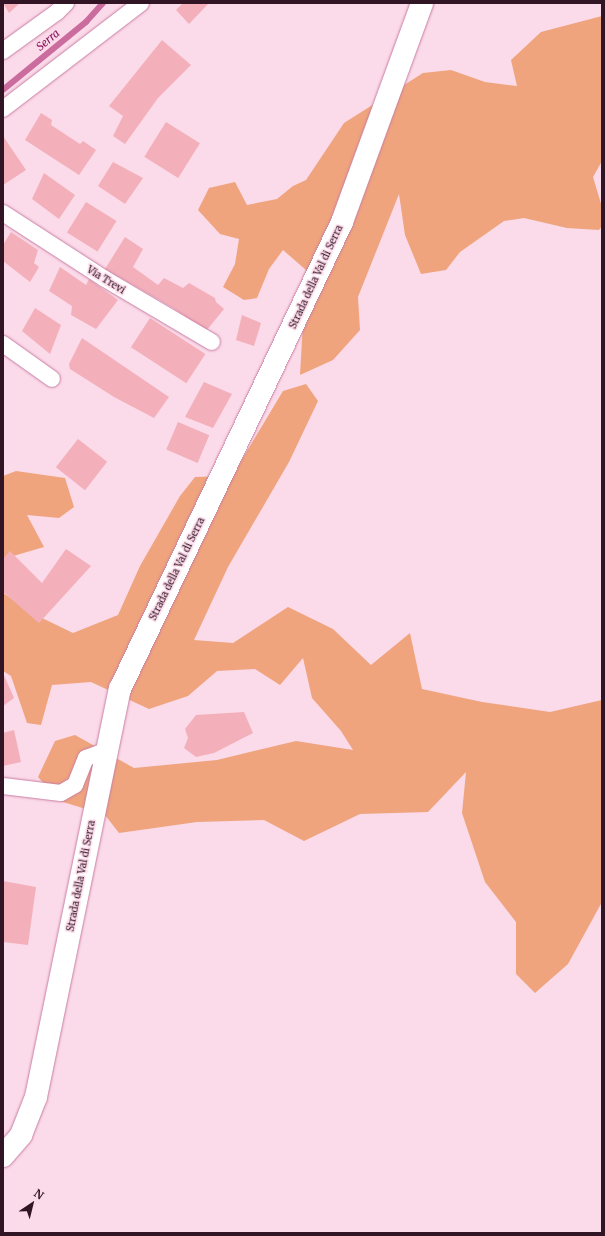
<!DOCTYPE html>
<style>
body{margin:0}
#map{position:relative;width:605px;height:1236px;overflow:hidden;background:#fbdae9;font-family:Merriweather,serif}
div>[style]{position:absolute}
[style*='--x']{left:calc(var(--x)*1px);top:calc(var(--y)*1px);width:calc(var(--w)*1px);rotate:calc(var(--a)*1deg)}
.green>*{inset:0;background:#efa47d}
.stream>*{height:5.5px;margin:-2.75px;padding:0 2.75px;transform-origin:2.75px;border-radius:2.75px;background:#cb6c9e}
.building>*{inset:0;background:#f3b0ba;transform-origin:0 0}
.roads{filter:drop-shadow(0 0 1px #c87da3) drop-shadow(0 0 1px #c87da3)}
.street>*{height:16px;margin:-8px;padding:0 8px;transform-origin:8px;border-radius:8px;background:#fff}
.secondary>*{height:22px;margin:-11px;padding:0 11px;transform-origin:11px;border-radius:11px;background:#fff}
span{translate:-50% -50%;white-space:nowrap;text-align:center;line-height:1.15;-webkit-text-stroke:3px #fbdae9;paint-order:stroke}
.street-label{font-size:10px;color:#311524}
.water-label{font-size:11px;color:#850f5a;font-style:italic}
.frame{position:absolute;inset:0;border:4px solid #311524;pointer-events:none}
.north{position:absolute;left:12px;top:1184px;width:40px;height:40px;-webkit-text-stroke:3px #fbdae9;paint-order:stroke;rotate:35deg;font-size:11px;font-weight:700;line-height:16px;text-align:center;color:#311524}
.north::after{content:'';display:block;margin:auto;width:14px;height:18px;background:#311524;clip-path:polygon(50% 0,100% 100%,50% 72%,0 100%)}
</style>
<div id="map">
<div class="green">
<i style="clip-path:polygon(602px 16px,602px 161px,593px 177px,602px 207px,602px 226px,599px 230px,567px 228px,524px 218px,504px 221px,460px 252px,446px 270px,421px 274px,405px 235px,399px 194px,358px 297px,360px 330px,333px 360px,300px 375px,306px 270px,283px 250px,269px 269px,257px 298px,244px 300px,223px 287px,235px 264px,239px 239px,220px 234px,198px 210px,209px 188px,235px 182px,247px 205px,277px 199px,293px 186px,306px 180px,344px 123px,423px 73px,451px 70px,485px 82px,517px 86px,511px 60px,541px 32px)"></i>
<i style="clip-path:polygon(306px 384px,318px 401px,289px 462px,228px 567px,194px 640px,233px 643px,288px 607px,333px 629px,371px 665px,410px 633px,422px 689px,482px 702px,550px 712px,602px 700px,602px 902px,568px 964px,535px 993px,516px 974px,516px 922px,485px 882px,462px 813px,466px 772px,428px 812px,360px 814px,304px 841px,264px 820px,197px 822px,119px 833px,105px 815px,60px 801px,38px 777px,55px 741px,75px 735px,134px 768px,217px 760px,296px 741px,353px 750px,341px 731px,312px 698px,303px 658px,280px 685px,255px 669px,217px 671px,188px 696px,149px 709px,91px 682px,52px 685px,41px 725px,27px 723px,11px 676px,3px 671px,3px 593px,42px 618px,73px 633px,118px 615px,140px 566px,180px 496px,195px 477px,232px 476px,283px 391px)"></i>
<i style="clip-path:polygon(16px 471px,65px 478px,74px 507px,59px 518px,27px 515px,44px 547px,3px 559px,3px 476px)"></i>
</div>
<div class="stream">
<i style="--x:3;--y:90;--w:107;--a:-39.3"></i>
<i style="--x:86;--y:22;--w:25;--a:-48"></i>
</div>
<div class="building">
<i style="clip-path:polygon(3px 3px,20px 3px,9px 13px)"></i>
<i style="clip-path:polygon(183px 3px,209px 3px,189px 24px,176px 10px)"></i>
<i style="clip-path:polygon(162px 40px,191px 65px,158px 98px,125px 144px,113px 136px,123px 116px,109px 106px)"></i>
<i style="clip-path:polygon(41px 113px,52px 120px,51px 125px,80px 144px,83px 141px,96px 150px,79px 175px,25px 140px)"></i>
<i style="left:166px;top:122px;width:40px;height:41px;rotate:32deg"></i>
<i style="clip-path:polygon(3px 136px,26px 170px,3px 185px)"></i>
<i style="clip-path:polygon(113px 162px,143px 178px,125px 204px,98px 186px)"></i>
<i style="clip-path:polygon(44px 173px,75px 195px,59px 219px,32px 199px)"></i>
<i style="left:86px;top:202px;width:36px;height:36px;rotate:32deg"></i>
<i style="clip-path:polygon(11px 232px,38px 250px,34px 263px,39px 267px,30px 282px,3px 261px,3px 245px)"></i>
<i style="clip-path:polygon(125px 237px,143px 249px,133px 267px,158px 285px,164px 278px,183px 288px,189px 283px,215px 298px,216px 302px,224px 309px,206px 331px,173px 308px,105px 269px)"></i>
<i style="clip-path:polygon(60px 267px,86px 285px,89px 279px,118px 300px,96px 329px,71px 315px,72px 306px,49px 291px)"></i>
<i style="clip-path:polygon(35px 308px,61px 325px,50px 354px,22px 331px)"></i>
<i style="clip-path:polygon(242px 315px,261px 323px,254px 346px,236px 340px)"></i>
<i style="left:150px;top:318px;width:66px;height:35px;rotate:33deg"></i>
<i style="clip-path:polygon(82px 338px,169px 397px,154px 418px,114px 397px,70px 369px,69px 364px)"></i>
<i style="clip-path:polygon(204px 382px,232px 394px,213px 428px,185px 417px)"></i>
<i style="left:178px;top:422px;width:34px;height:30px;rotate:23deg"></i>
<i style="left:78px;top:439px;width:37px;height:36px;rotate:38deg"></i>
<i style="clip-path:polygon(66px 549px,91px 566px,39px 623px,3px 592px,3px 559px,10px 551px,42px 583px)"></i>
<i style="clip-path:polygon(3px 673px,14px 698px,3px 706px)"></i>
<i style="clip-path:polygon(244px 712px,253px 733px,214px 753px,196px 757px,184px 748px,188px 738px,185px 729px,196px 715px)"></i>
<i style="clip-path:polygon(14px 730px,21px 762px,3px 766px,3px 733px)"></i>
<i style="clip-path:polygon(3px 881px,36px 887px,28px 945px,3px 942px)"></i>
</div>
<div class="roads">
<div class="street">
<i style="--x:3;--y:51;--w:67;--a:-35.8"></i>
<i style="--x:57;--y:12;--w:13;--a:-45"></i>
<i style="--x:3;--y:109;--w:174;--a:-37.5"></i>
<i style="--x:3;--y:213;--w:121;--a:32.9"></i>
<i style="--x:105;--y:279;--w:124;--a:30.5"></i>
<i style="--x:3;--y:344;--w:60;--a:35.5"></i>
<i style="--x:3;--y:786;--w:58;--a:6.9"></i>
<i style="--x:61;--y:793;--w:16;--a:-30"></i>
<i style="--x:75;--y:785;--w:29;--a:-68"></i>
<i style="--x:86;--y:758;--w:23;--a:-20"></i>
</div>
<div class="secondary">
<i style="--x:3;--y:1156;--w:28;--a:-49"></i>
<i style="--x:21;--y:1135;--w:41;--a:-68.5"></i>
<i style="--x:36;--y:1097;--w:417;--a:-78.4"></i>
<i style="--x:120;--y:689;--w:517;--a:-64.57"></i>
<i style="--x:342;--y:222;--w:233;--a:-69.9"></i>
</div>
</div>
<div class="street-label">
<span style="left:316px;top:277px;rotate:-65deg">Strada della Val di Serra</span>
<span style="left:106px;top:280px;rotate:32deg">Via Trevi</span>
<span style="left:177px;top:569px;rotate:-64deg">Strada della Val di Serra</span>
<span style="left:81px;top:876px;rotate:-79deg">Strada della Val di Serra</span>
</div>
<div class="water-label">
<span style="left:48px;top:40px;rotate:-40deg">Serra</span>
</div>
<div class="frame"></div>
<div class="north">N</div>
</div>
